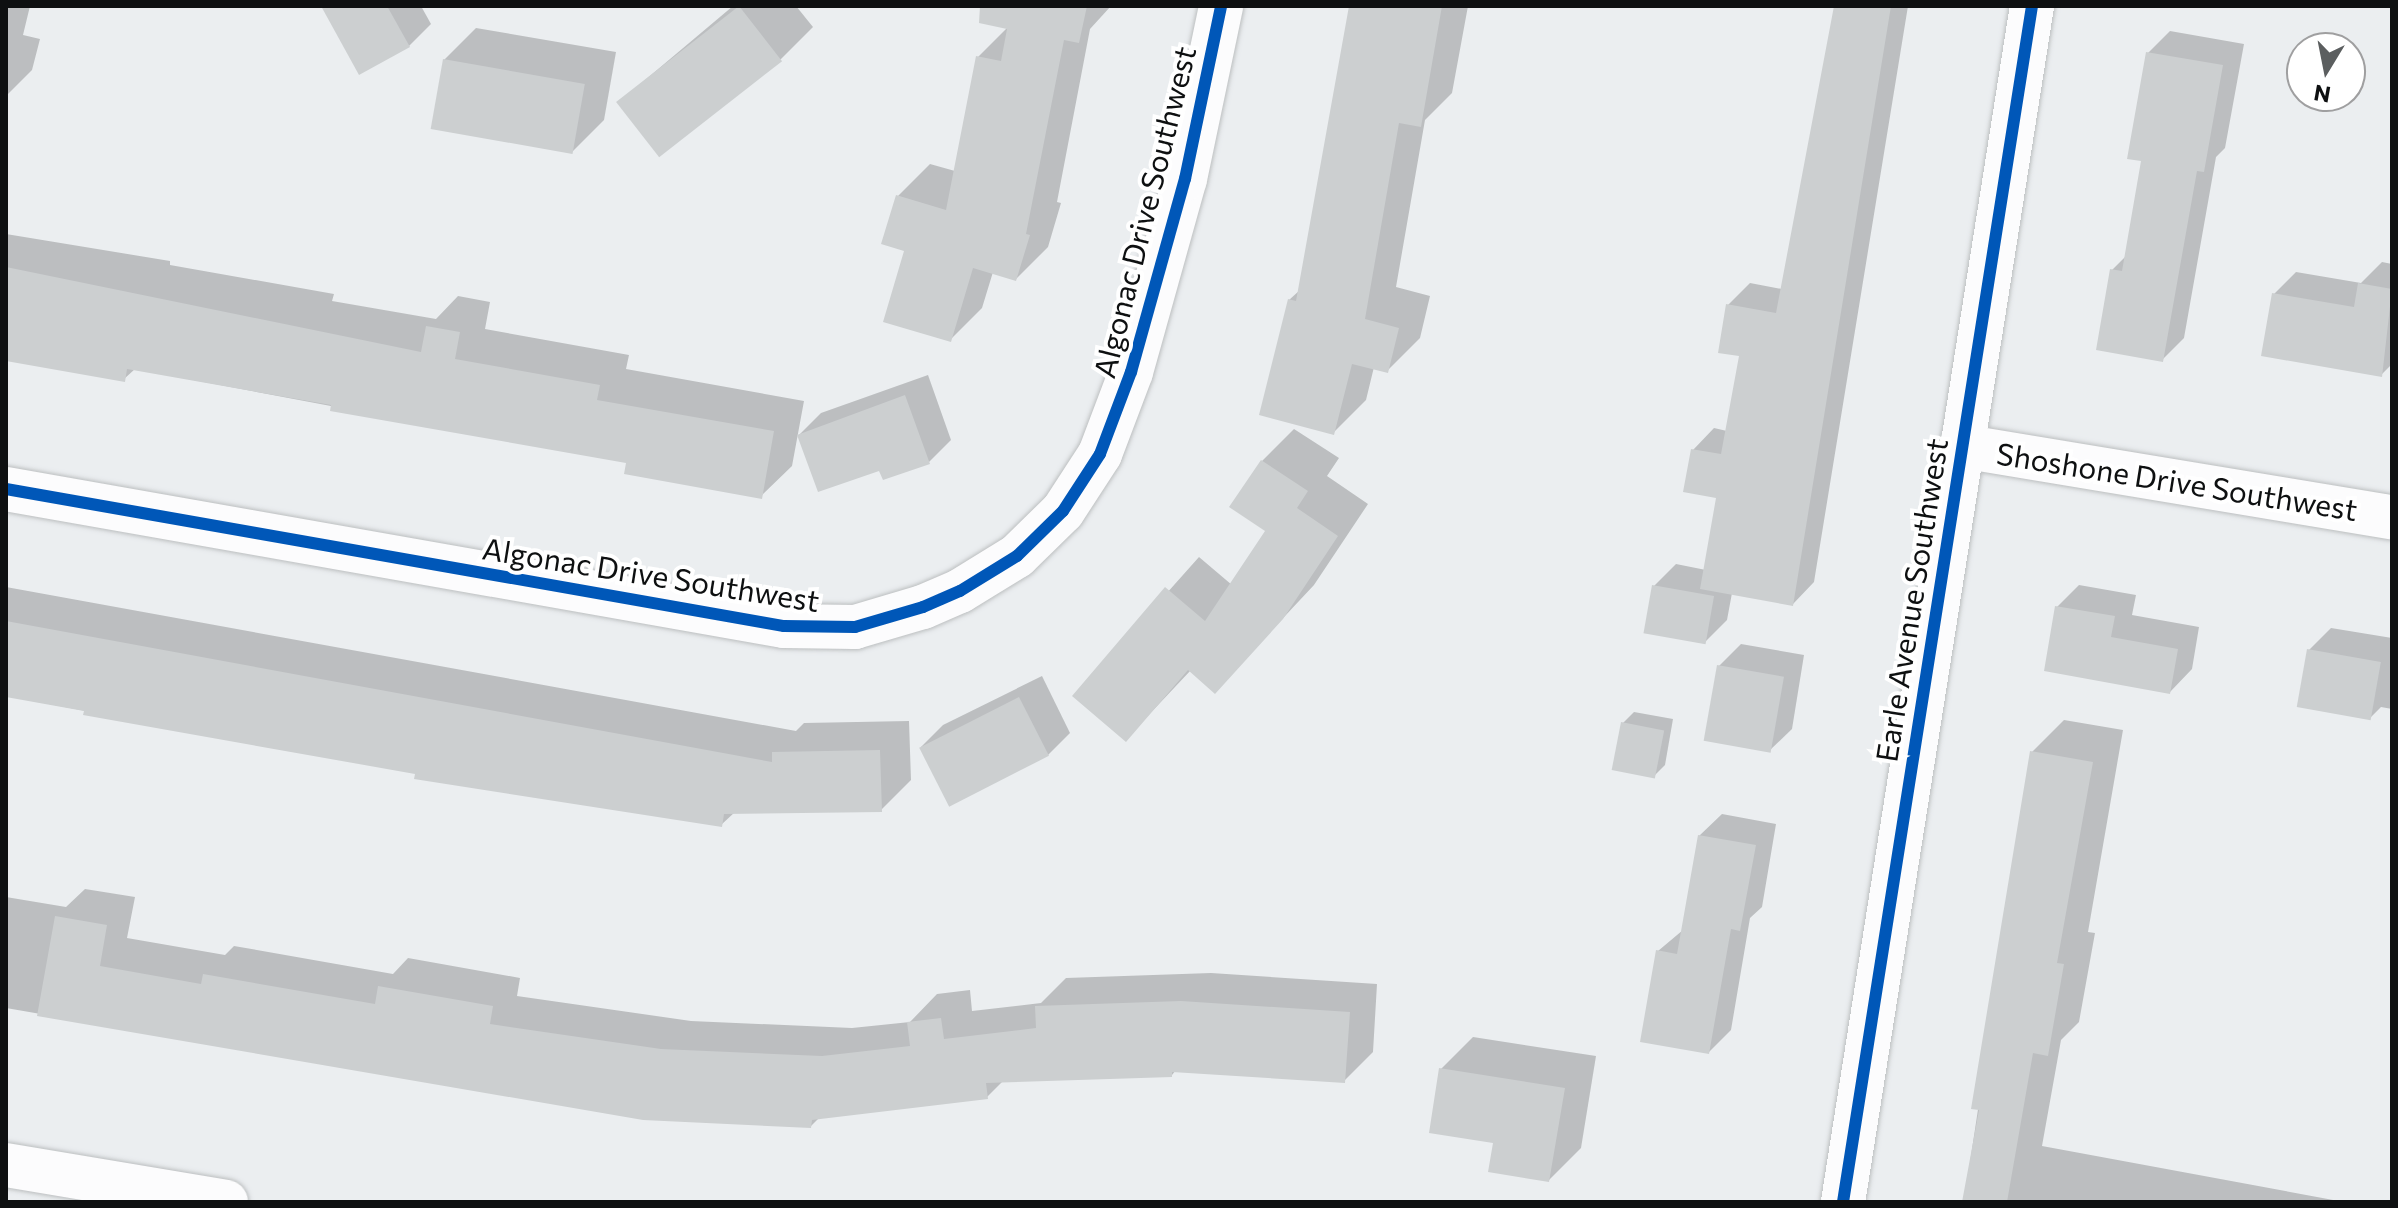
<!DOCTYPE html>
<style>
body{margin:0}
#map{position:relative;width:2398px;height:1208px;overflow:hidden;background:#ebeef0;font-family:Commissioner,sans-serif}
div>[style]{position:absolute}
[style*='--x']{left:calc(var(--x)*1px);top:calc(var(--y)*1px);width:calc(var(--w)*1px);rotate:calc(var(--a)*1deg)}
.shadow>*{inset:0;background:#0003}
.building>*{inset:0;background:#cccfd0;transform-origin:0 0}
.roads{filter:drop-shadow(0 0 2px #bcbfc0) drop-shadow(0 0 2px #bcbfc0)}
.minor>*{height:44px;margin:-22px;padding:0 22px;transform-origin:22px;border-radius:22px;background:#fcfcfd}
.cycleway>*{height:12px;margin:-6px;padding:0 6px;transform-origin:6px;border-radius:6px;background:#0057b8}
span{translate:-50% -50%;white-space:nowrap;text-align:center;line-height:1.15;-webkit-text-stroke:8px #fff;paint-order:stroke}
.street-label{font-size:30px;color:#0e1011}
.frame{position:absolute;inset:0;border:8px solid #0e1011;pointer-events:none}
.north{position:absolute;left:2286px;top:32px;width:80px;height:80px;box-sizing:border-box;background:#fff;border:2px solid #9f9fa0;border-radius:50%;rotate:190deg;font-size:22px;font-weight:700;line-height:32px;text-align:center;color:#0e1011}
.north::after{content:'';display:block;margin:auto;width:28px;height:36px;background:#5b5e5f;clip-path:polygon(50% 0,100% 100%,50% 72%,0 100%)}
</style>
<div id="map">
<div class="shadow">
<i style="clip-path:polygon(6px 6px,30px 6px,23px 35px,40px 39px,32px 70px,6px 96px)"></i>
<i style="clip-path:polygon(323px 6px,421px 6px,431px 24px,409px 46px)"></i>
<i style="clip-path:polygon(733px 6px,796px 6px,813px 27px,781px 59px,661px 154px,619px 102px)"></i>
<i style="clip-path:polygon(1013px 6px,1111px 6px,1090px 29px,1057px 202px,1061px 203px,1048px 247px,1016px 279px,993px 272px,982px 308px,950px 340px,907px 250px,898px 196px,930px 164px,955px 171px,978px 57px,1010px 25px)"></i>
<i style="clip-path:polygon(1351px 6px,1468px 6px,1452px 93px,1425px 120px,1396px 287px,1430px 296px,1420px 338px,1388px 370px,1374px 367px,1366px 400px,1334px 432px,1289px 300px,1300px 290px)"></i>
<i style="clip-path:polygon(1835px 6px,1908px 6px,1814px 582px,1793px 604px,1732px 593px,1727px 620px,1705px 642px,1654px 586px,1676px 564px,1706px 570px,1719px 496px,1693px 450px,1714px 428px,1727px 431px,1741px 354px,1728px 305px,1750px 283px,1782px 289px)"></i>
<i style="clip-path:polygon(476px 28px,616px 52px,604px 120px,572px 152px,444px 60px)"></i>
<i style="clip-path:polygon(2170px 31px,2244px 44px,2225px 148px,2216px 157px,2184px 338px,2162px 360px,2112px 270px,2127px 255px,2144px 160px,2148px 53px)"></i>
<i style="clip-path:polygon(6px 234px,170px 261px,170px 265px,334px 294px,332px 301px,436px 319px,458px 296px,490px 302px,485px 329px,629px 355px,626px 369px,804px 401px,792px 466px,761px 496px,628px 462px,135px 369px,124px 379px,6px 357px)"></i>
<i style="clip-path:polygon(2382px 262px,2392px 264px,2392px 364px,2381px 375px,2274px 294px,2296px 272px,2361px 283px)"></i>
<i style="clip-path:polygon(928px 375px,951px 440px,929px 462px,799px 435px,821px 413px)"></i>
<i style="clip-path:polygon(1294px 429px,1339px 458px,1327px 476px,1368px 504px,1314px 585px,1215px 691px,1191px 670px,1126px 739px,1075px 696px,1199px 557px,1232px 585px,1267px 530px,1262px 461px)"></i>
<i style="clip-path:polygon(2079px 585px,2136px 595px,2132px 615px,2199px 627px,2192px 669px,2170px 692px,2057px 607px)"></i>
<i style="clip-path:polygon(6px 587px,796px 731px,804px 723px,909px 721px,911px 780px,881px 810px,735px 812px,721px 825px,417px 777px,418px 773px,6px 696px)"></i>
<i style="clip-path:polygon(2331px 628px,2392px 638px,2392px 709px,2381px 707px,2370px 718px,2309px 650px)"></i>
<i style="clip-path:polygon(1741px 644px,1804px 655px,1792px 729px,1769px 751px,1719px 666px)"></i>
<i style="clip-path:polygon(1042px 676px,1070px 733px,1048px 755px,921px 747px,943px 725px)"></i>
<i style="clip-path:polygon(1634px 712px,1673px 719px,1665px 765px,1655px 775px,1623px 723px)"></i>
<i style="clip-path:polygon(2064px 720px,2123px 730px,2088px 932px,2095px 933px,2079px 1022px,2061px 1040px,2042px 1146px,2344px 1202px,1964px 1202px,2032px 752px)"></i>
<i style="clip-path:polygon(1722px 814px,1776px 824px,1762px 907px,1750px 918px,1731px 1030px,1709px 1052px,1658px 951px,1683px 930px,1699px 836px)"></i>
<i style="clip-path:polygon(85px 889px,135px 897px,127px 938px,225px 955px,234px 946px,393px 974px,408px 958px,520px 978px,517px 996px,691px 1021px,852px 1028px,910px 1022px,937px 994px,970px 990px,972px 1011px,1041px 1003px,1066px 978px,1211px 973px,1377px 984px,1373px 1052px,1344px 1081px,1176px 1070px,1172px 1075px,1004px 1080px,987px 1097px,819px 1118px,811px 1126px,643px 1118px,6px 1008px,6px 897px,66px 907px)"></i>
<i style="clip-path:polygon(1473px 1037px,1596px 1056px,1581px 1148px,1549px 1180px,1495px 1142px,1441px 1069px)"></i>
</div>
<div class="building">
<i style="clip-path:polygon(321px 6px,387px 6px,410px 47px,359px 75px)"></i>
<i style="left:739px;top:6px;width:70px;height:156px;rotate:52deg"></i>
<i style="clip-path:polygon(980px 6px,1087px 6px,1079px 43px,1064px 40px,1026px 234px,1030px 235px,1016px 281px,973px 268px,951px 342px,883px 322px,904px 251px,881px 244px,896px 195px,946px 210px,976px 56px,1001px 61px,1007px 29px,979px 23px)"></i>
<i style="clip-path:polygon(1349px 6px,1442px 6px,1421px 127px,1399px 123px,1365px 319px,1399px 328px,1388px 373px,1352px 364px,1334px 435px,1259px 415px,1288px 299px,1296px 301px)"></i>
<i style="clip-path:polygon(1834px 6px,1891px 6px,1793px 606px,1700px 589px,1716px 498px,1683px 492px,1691px 449px,1721px 454px,1739px 356px,1718px 353px,1726px 304px,1776px 313px)"></i>
<i style="clip-path:polygon(2146px 52px,2223px 65px,2204px 172px,2197px 171px,2163px 362px,2096px 350px,2110px 269px,2122px 271px,2141px 161px,2127px 159px)"></i>
<i style="left:443px;top:59px;width:144px;height:71px;rotate:10deg"></i>
<i style="clip-path:polygon(6px 267px,421px 352px,426px 326px,460px 332px,455px 359px,600px 385px,597px 400px,774px 431px,762px 499px,624px 474px,626px 463px,330px 411px,331px 405px,127px 369px,125px 382px,6px 361px)"></i>
<i style="clip-path:polygon(2358px 283px,2392px 289px,2382px 377px,2261px 356px,2272px 293px,2354px 307px)"></i>
<i style="clip-path:polygon(905px 395px,930px 464px,883px 480px,879px 471px,818px 492px,797px 435px)"></i>
<i style="clip-path:polygon(1261px 460px,1308px 491px,1297px 508px,1338px 536px,1283px 619px,1215px 694px,1188px 670px,1126px 742px,1072px 696px,1165px 587px,1205px 621px,1265px 531px,1229px 507px)"></i>
<i style="left:1652px;top:585px;width:63px;height:49px;rotate:10deg"></i>
<i style="clip-path:polygon(2055px 606px,2115px 616px,2111px 637px,2178px 649px,2170px 694px,2044px 671px)"></i>
<i style="clip-path:polygon(6px 621px,772px 762px,772px 752px,880px 750px,882px 812px,724px 814px,722px 827px,414px 779px,415px 774px,83px 715px,84px 711px,6px 697px)"></i>
<i style="left:2307px;top:649px;width:75px;height:59px;rotate:10deg"></i>
<i style="left:1717px;top:665px;width:68px;height:77px;rotate:10deg"></i>
<i style="left:1019px;top:697px;width:66px;height:112px;rotate:63deg"></i>
<i style="left:1621px;top:722px;width:44px;height:49px;rotate:11deg"></i>
<i style="clip-path:polygon(2030px 751px,2093px 762px,2057px 963px,2064px 964px,2048px 1056px,2033px 1053px,2007px 1202px,1962px 1202px,1979px 1110px,1971px 1109px)"></i>
<i style="clip-path:polygon(1698px 835px,1756px 845px,1740px 931px,1731px 929px,1709px 1054px,1640px 1042px,1656px 950px,1677px 954px)"></i>
<i style="clip-path:polygon(55px 916px,107px 925px,100px 966px,201px 984px,203px 974px,375px 1004px,378px 986px,493px 1006px,490px 1024px,661px 1049px,822px 1056px,910px 1046px,907px 1022px,941px 1018px,944px 1039px,1036px 1028px,1035px 1006px,1181px 1001px,1350px 1012px,1345px 1083px,1172px 1072px,1172px 1077px,986px 1083px,988px 1099px,812px 1120px,811px 1128px,643px 1120px,37px 1016px)"></i>
<i style="clip-path:polygon(1439px 1068px,1565px 1088px,1549px 1182px,1488px 1172px,1493px 1143px,1429px 1133px)"></i>
</div>
<div class="roads">
<div class="minor">
<i style="--x:1961;--y:446;--w:437;--a:9.4"></i>
<i style="--x:6;--y:489;--w:790;--a:9.99"></i>
<i style="--x:784;--y:626;--w:71;--a:0.8"></i>
<i style="--x:855;--y:627;--w:71;--a:-16.4"></i>
<i style="--x:923;--y:607;--w:40;--a:-23.4"></i>
<i style="--x:960;--y:591;--w:67;--a:-31.6"></i>
<i style="--x:1017;--y:556;--w:64;--a:-44.4"></i>
<i style="--x:1063;--y:511;--w:68;--a:-57"></i>
<i style="--x:1100;--y:454;--w:88;--a:-69.3"></i>
<i style="--x:1131;--y:372;--w:200;--a:-74.4"></i>
<i style="--x:1185;--y:179;--w:177;--a:-78.2"></i>
<i style="--x:6;--y:1165;--w:223;--a:9.5"></i>
<i style="--x:1843;--y:1202;--w:1211;--a:-81.02"></i>
</div>
</div>
<div class="cycleway">
<i style="--x:6;--y:489;--w:790;--a:9.99"></i>
<i style="--x:784;--y:626;--w:71;--a:0.8"></i>
<i style="--x:855;--y:627;--w:71;--a:-16.4"></i>
<i style="--x:923;--y:607;--w:40;--a:-23.4"></i>
<i style="--x:960;--y:591;--w:67;--a:-31.6"></i>
<i style="--x:1017;--y:556;--w:64;--a:-44.4"></i>
<i style="--x:1063;--y:511;--w:68;--a:-57"></i>
<i style="--x:1100;--y:454;--w:88;--a:-69.3"></i>
<i style="--x:1131;--y:372;--w:200;--a:-74.4"></i>
<i style="--x:1185;--y:179;--w:177;--a:-78.2"></i>
<i style="--x:1843;--y:1202;--w:1211;--a:-81.02"></i>
</div>
<div class="street-label">
<span style="left:1144px;top:212px;rotate:-76deg">Algonac Drive Southwest</span>
<span style="left:2177px;top:481px;rotate:9deg">Shoshone Drive Southwest</span>
<span style="left:651px;top:574px;rotate:9deg">Algonac Drive Southwest</span>
<span style="left:1911px;top:600px;rotate:-81deg">Earle Avenue Southwest</span>
</div>
<div class="frame"></div>
<div class="north">N</div>
</div>
